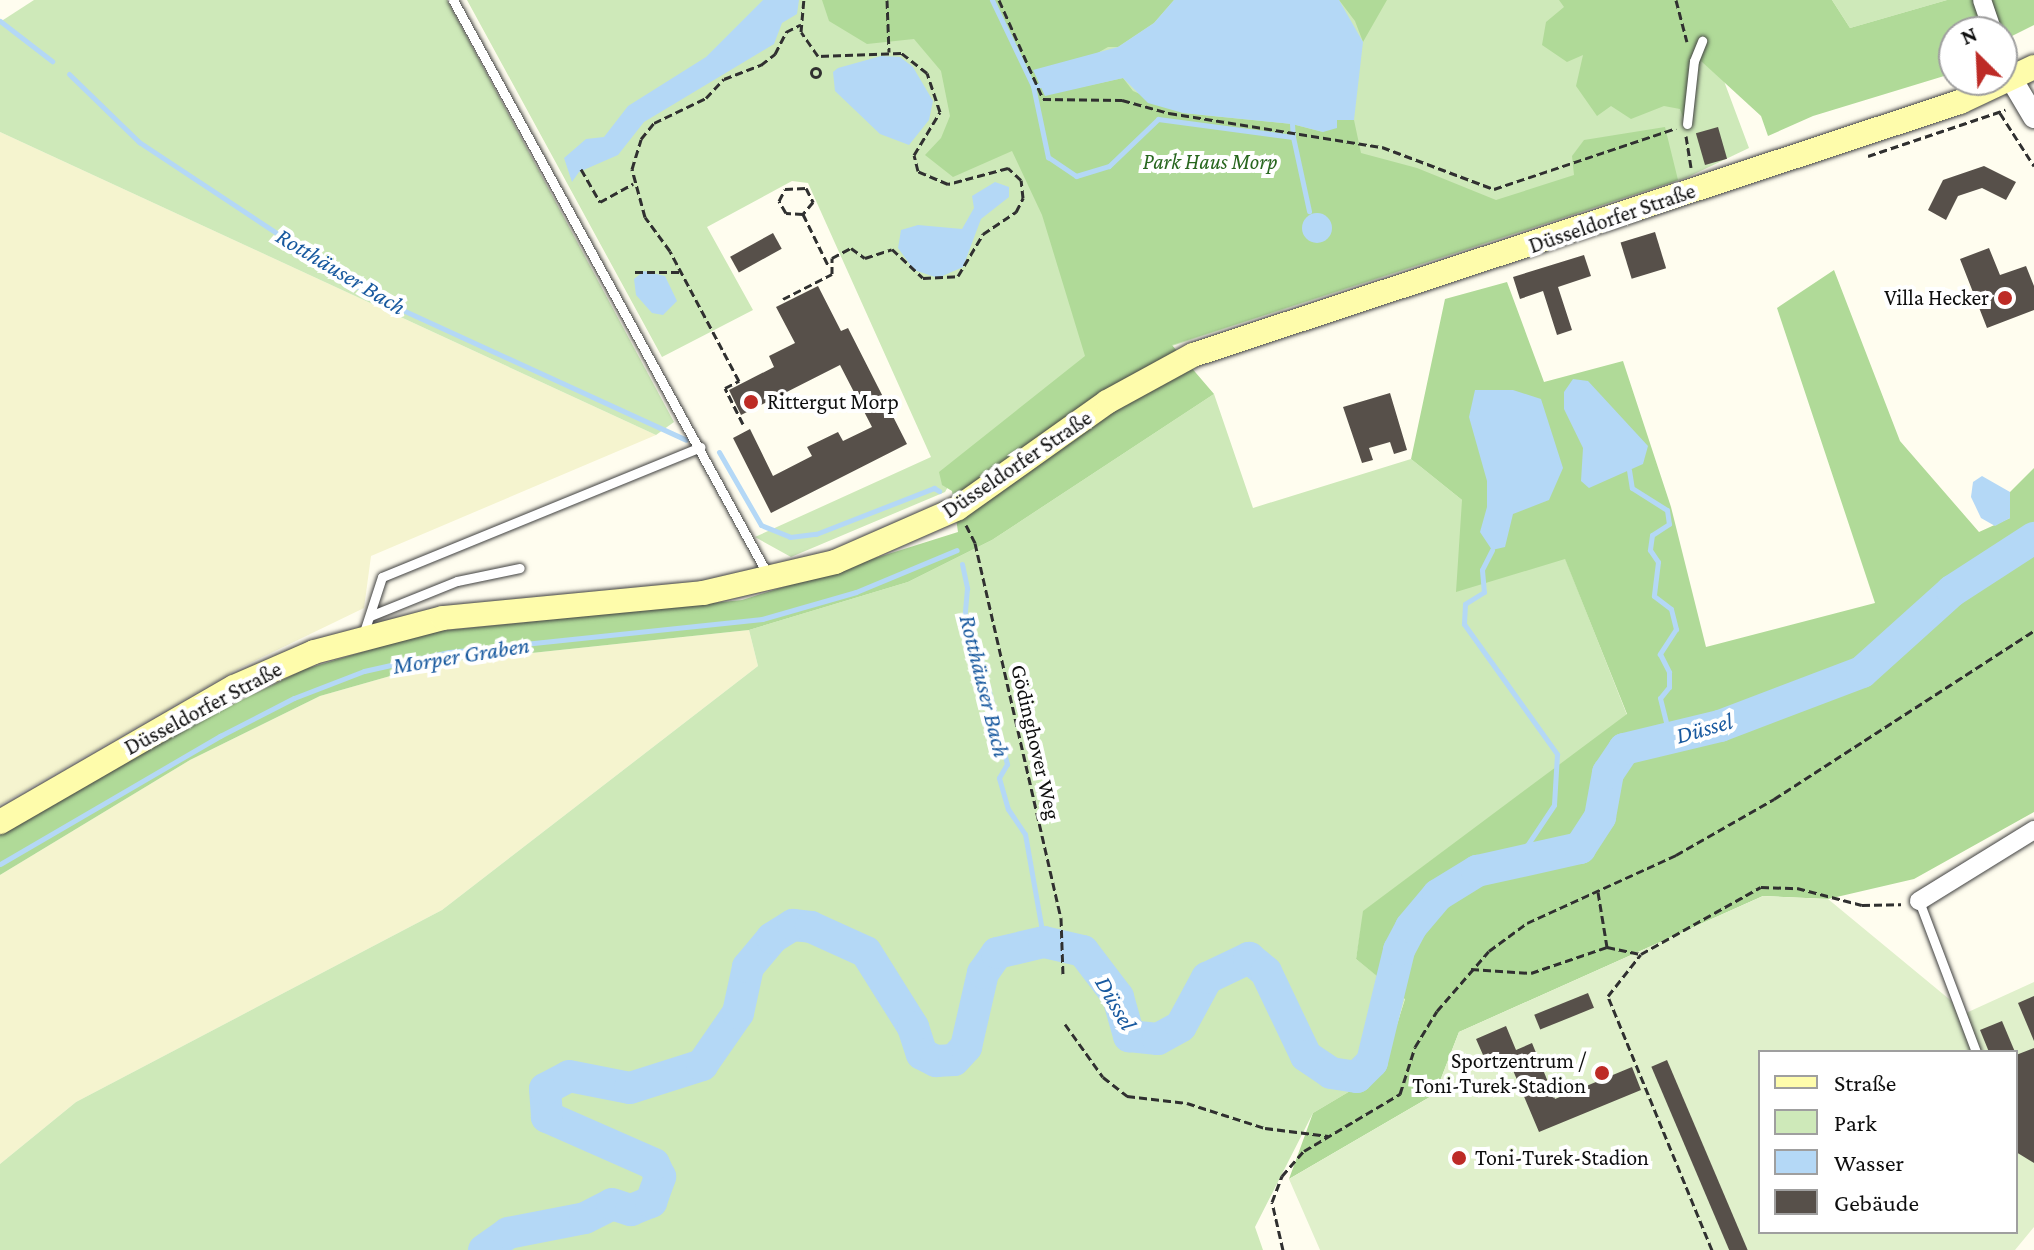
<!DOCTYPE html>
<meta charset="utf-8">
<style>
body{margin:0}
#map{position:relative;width:2034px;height:1250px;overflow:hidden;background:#fffdef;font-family:"Crimson Pro",serif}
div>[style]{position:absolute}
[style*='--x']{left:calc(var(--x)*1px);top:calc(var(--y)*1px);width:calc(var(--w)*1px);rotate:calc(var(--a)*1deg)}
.farmland>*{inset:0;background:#f5f4cf}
.green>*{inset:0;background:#cee9b9}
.forest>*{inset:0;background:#b0da98}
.pitch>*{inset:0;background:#e0f0cb}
.water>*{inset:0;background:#b4d8f6}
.round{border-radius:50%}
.stream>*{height:5px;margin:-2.5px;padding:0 2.5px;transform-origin:2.5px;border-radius:2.5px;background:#b4d8f6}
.river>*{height:32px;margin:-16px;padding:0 16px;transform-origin:16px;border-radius:16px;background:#b4d8f6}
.building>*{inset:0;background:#57504a;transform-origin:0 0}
.path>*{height:3px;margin-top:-1.5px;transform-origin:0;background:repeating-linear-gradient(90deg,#303030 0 8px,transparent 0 12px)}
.path>.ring{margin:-1.5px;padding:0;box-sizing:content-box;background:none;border:3px solid #303030;border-radius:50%}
.roads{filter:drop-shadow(0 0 2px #414141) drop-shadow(0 0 2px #414141)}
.service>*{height:9px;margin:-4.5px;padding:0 4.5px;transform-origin:4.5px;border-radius:4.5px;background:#fff}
.minor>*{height:18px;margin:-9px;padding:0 9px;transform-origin:9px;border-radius:9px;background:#fff}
.tertiary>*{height:22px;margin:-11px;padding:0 11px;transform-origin:11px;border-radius:11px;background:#fff}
.secondary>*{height:24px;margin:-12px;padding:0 12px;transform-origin:12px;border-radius:12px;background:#fefcab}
.dots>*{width:22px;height:22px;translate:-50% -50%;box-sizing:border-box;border:4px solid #fff;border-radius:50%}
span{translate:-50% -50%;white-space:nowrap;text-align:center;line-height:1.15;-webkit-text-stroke:8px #fff;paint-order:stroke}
.park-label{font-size:22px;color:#27661e;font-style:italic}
.street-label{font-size:22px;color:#0e0e0e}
.poi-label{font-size:22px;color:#0e0e0e}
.right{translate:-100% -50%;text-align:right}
.left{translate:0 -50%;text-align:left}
.water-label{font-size:24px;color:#18599f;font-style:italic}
.legend{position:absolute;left:1758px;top:1050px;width:260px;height:184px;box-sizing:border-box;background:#fff;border:2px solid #9f9f9f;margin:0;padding:10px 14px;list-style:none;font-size:24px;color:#0e0e0e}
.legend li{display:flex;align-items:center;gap:16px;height:40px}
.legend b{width:40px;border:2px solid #9f9f9f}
.north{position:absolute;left:1938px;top:16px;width:80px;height:80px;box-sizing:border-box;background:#fff;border:2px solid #9f9f9f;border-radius:50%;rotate:336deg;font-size:22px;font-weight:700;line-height:32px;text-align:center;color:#0e0e0e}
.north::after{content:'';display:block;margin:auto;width:28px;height:36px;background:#bd2b26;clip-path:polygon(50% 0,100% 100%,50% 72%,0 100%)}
</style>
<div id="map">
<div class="farmland">
<i style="clip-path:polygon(0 132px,656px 435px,371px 556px,364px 608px,234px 671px,0 805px)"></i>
<i style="clip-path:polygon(749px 630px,758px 666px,442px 910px,76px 1102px,0 1164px,0 875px,190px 760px,320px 696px,436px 663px)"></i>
</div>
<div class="green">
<i style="clip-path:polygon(34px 0,447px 0,674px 422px,656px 435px,0 132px,0 22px)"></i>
<i style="clip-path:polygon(467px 0,1742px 0,1718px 65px,1749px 148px,1686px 178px,1172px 346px,956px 473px,945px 492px,791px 557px,755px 537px,931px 457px,808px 183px,792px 181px,707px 227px,753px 310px,662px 357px)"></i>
<i style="clip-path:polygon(1832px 0,1947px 0,1850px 28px)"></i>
<i style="clip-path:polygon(1214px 394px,1253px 508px,1411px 459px,1462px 500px,1565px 558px,1627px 715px,1364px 911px,1356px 959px,1405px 998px,1382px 1072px,1313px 1113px,1255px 1227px,1263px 1250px,0 1250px,0 1164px,76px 1102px,442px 910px,758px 666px,749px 630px,908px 582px,992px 540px)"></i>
</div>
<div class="forest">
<i style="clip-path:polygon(822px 0,1174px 0,1154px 23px,1118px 47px,1108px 47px,1041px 85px,1045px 95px,1123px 78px,1133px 91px,1183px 113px,1292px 124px,1323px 132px,1336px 120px,1354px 120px,1361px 153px,1417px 168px,1496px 200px,1574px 175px,1572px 156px,1584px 140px,1665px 127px,1678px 180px,1172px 345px,1214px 394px,992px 540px,908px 582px,749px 630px,436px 663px,320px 696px,190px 760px,0 875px,0 835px,7px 830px,174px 733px,305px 669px,430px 632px,742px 600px,958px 532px,952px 491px,942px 485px,939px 472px,1085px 356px,1042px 215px,1012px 151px,953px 177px,925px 155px,941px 138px,950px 116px,941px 71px,914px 39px,867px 44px,829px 21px)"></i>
<i style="clip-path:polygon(1339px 0,1387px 0,1363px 42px,1355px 21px)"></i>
<i style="clip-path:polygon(1559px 0,1832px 0,1850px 28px,1947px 0,2034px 0,2034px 25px,2002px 41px,2002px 32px,1954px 32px,1954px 73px,1813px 116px,1768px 136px,1761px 116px,1701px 61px,1684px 120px,1680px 109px,1664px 106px,1631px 119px,1611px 106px,1597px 116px,1576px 86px,1583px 55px,1567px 62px,1542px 45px,1546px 22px,1564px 7px)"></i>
<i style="clip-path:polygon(1834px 270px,1900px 441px,1979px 532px,2010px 518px,2010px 492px,2034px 468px,2034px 812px,1914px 879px,1828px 899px,1763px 896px,1459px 1032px,1435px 1094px,1289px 1179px,1313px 1113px,1382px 1072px,1405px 999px,1356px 959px,1363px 911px,1627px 714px,1565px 559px,1456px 592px,1462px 500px,1411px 459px,1445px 299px,1507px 282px,1544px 382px,1623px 361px,1671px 507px,1706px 647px,1875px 603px,1777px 308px)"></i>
</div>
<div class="pitch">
<i style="clip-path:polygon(evenodd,1763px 896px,1828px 899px,1966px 1013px,2034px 982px,2034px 1227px,2015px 1250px,1320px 1250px,1289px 1179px,1435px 1094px,1459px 1032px,1763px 896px,1760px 1052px,2016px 1052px,2016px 1232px,1760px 1232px,1760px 1052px)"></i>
</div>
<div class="water">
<i style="clip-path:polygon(763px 0,799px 0,797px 14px,782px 23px,774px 44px,644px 122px,618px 155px,579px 172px,572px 182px,564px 158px,586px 139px,604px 137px,628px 106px,706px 57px)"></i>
<i style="clip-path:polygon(1174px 0,1339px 0,1363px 42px,1354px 120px,1337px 120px,1337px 128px,1323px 132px,1292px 124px,1183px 113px,1148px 103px,1123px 78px,1045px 96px,1033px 70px,1118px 47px,1154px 23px)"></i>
<i style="clip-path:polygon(881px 56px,900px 57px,913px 67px,933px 101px,929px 120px,909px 145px,880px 134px,835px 91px,833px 72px,838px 68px)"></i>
<i style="clip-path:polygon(995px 182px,1009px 187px,1009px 197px,981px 219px,963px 267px,938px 278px,914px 270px,898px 248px,901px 230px,918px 225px,962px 229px,974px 208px,972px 196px)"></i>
<i class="round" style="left:1302px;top:213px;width:30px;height:30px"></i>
<i style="clip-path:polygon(644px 271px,665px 276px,677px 301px,663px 315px,652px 313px,636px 295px,634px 279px)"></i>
<i style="clip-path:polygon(1573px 379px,1588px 381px,1648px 446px,1643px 464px,1589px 488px,1581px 481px,1583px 448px,1564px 409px,1564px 392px)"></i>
<i style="clip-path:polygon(1475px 390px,1513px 390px,1541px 399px,1563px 468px,1549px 500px,1513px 514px,1505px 547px,1492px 550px,1480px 532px,1487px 507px,1487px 481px,1469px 417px)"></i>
<i style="clip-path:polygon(1982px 476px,2010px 492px,2010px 518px,1995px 526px,1981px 518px,1971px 497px,1973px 482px)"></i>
</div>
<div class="stream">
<i style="--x:992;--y:0;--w:95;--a:64.5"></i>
<i style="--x:1033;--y:86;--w:8;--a:-7"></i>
<i style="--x:0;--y:21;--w:66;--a:37.6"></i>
<i style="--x:69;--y:74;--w:98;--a:44.2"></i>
<i style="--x:139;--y:142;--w:279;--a:33.5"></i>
<i style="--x:372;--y:296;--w:345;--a:24.6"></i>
<i style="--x:1033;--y:86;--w:73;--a:78.1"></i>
<i style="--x:1048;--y:157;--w:34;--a:34"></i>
<i style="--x:1076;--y:176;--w:34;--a:-17"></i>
<i style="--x:1109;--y:166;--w:68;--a:-43.8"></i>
<i style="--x:1158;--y:119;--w:136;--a:7.6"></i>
<i style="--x:1293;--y:137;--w:76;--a:77.8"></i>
<i style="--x:1292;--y:124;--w:13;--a:86"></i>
<i style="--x:719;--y:452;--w:84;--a:60.1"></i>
<i style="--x:761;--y:525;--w:31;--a:22"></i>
<i style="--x:790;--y:537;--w:26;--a:-7"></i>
<i style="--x:816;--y:534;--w:127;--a:-21.3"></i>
<i style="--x:934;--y:488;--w:6;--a:31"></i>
<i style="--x:1629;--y:470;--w:18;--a:81"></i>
<i style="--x:1632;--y:488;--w:41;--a:32.2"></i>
<i style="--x:1667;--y:510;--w:14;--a:82"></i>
<i style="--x:1669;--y:524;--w:20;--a:147"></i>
<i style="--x:1652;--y:535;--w:15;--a:98"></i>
<i style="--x:1650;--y:550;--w:14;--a:56"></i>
<i style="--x:1658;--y:562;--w:34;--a:97"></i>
<i style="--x:1654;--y:596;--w:21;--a:37"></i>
<i style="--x:1671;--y:609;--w:21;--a:76"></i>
<i style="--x:1676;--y:629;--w:30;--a:123"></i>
<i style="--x:1660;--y:654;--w:20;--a:63"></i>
<i style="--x:1669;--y:672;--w:15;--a:90"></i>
<i style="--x:1669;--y:687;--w:14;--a:129"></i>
<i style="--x:1660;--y:698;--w:45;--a:76"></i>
<i style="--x:1492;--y:550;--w:22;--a:117"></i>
<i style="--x:1482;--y:570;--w:22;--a:85"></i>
<i style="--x:1484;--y:592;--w:22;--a:148"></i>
<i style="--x:1465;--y:604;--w:20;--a:93"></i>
<i style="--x:1464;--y:624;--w:160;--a:54.4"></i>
<i style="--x:1557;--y:754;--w:51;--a:93.4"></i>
<i style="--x:1554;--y:805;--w:50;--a:123.7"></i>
<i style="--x:1526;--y:847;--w:16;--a:94"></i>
<i style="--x:962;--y:564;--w:25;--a:78"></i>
<i style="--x:967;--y:588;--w:32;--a:95"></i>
<i style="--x:964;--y:620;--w:30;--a:63"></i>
<i style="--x:978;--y:647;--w:121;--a:76.1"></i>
<i style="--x:1007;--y:764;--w:16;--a:120"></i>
<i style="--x:999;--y:778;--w:32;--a:74"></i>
<i style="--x:1008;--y:809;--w:30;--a:56"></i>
<i style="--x:1025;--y:834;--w:110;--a:80"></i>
<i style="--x:0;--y:864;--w:255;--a:-30.2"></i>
<i style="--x:220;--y:736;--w:83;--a:-27.2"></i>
<i style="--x:294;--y:698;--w:75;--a:-21.1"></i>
<i style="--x:364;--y:671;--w:87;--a:-12.6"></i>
<i style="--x:449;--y:652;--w:315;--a:-6"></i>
<i style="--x:762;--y:619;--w:98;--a:-16"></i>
<i style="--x:856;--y:592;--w:109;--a:-22.6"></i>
</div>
<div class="river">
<i style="--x:484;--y:1250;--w:29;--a:-35"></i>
<i style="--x:508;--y:1233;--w:78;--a:-11"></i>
<i style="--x:585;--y:1218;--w:30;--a:-27"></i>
<i style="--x:612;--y:1204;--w:20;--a:18"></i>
<i style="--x:631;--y:1210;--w:22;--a:-22"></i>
<i style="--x:651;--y:1202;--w:27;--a:-70"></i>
<i style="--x:660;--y:1177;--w:14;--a:-115"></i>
<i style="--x:654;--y:1164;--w:117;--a:-156.3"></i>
<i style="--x:547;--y:1117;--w:28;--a:-94"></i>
<i style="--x:545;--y:1089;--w:27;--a:-28"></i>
<i style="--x:569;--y:1076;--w:62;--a:11.1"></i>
<i style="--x:630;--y:1088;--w:76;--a:-17.7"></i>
<i style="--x:702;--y:1065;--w:63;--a:-55.3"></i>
<i style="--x:738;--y:1013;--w:47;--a:-77.7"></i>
<i style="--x:748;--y:967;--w:38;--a:-50"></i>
<i style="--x:772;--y:938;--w:25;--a:-32"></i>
<i style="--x:793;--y:925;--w:18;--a:6"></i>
<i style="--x:811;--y:927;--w:60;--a:24.4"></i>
<i style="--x:866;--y:952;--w:89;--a:57.9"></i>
<i style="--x:913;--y:1027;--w:28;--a:72"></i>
<i style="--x:922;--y:1054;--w:16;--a:27"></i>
<i style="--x:936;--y:1061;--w:18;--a:-3"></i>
<i style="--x:954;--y:1060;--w:18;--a:-47"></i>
<i style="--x:966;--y:1047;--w:76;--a:-77.1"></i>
<i style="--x:983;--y:973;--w:24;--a:-55"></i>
<i style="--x:997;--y:953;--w:48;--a:-13.2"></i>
<i style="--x:1044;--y:942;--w:40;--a:13"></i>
<i style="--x:1083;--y:951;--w:58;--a:52.7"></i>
<i style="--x:1118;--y:997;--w:41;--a:74.2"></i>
<i style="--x:1129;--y:1036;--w:29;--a:6"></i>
<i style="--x:1158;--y:1039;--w:26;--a:-29"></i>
<i style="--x:1181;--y:1026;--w:55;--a:-61.6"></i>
<i style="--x:1207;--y:978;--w:47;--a:-25.5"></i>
<i style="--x:1249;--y:958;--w:22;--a:39"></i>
<i style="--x:1266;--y:972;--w:93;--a:64.5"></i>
<i style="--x:1306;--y:1056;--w:30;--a:34"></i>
<i style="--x:1331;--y:1073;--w:26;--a:9"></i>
<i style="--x:1357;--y:1077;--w:21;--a:-45"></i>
<i style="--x:1372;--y:1062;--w:115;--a:-76.4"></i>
<i style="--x:1399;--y:950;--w:26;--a:-62"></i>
<i style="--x:1411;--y:927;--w:42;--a:-49.8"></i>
<i style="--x:1438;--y:895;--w:46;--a:-31.6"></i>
<i style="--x:1477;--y:871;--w:106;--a:-12.6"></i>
<i style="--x:1580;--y:848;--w:37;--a:-57"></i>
<i style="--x:1600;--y:817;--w:45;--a:-79.7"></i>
<i style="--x:1608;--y:773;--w:29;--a:-56"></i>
<i style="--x:1624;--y:749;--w:99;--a:-13.5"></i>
<i style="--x:1720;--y:726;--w:152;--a:-20.8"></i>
<i style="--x:1862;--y:672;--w:121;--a:-42"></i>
<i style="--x:1952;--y:591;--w:98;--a:-32.9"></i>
</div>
<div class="building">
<i style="left:1718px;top:127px;width:33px;height:23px;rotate:74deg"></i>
<i style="clip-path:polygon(1984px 166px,2016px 182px,2006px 200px,1982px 188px,1958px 196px,1946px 220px,1928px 210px,1943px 180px)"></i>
<i style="left:1655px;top:232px;width:38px;height:36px;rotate:73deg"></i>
<i style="left:773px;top:233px;width:18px;height:49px;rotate:61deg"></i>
<i style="clip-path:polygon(1989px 248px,2000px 275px,2026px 266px,2034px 286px,2034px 310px,1987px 328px,1960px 259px)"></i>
<i style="clip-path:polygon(1584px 255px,1591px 276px,1558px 287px,1572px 330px,1557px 335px,1543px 291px,1520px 299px,1513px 277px)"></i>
<i style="clip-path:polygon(818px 286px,841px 331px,848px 328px,907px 444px,771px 513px,733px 438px,750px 429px,773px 476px,812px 456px,807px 447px,838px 432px,843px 441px,872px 427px,840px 365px,741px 415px,729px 390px,774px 367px,769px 356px,795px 343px,776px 307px)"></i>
<i style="clip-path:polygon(1390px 393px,1407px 450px,1394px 454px,1390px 442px,1369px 448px,1373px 460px,1362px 463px,1343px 407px)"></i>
<i style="left:1588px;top:993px;width:16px;height:58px;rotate:68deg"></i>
<i style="clip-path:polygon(2034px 996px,2034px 1041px,2018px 1003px)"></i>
<i style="clip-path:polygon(2002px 1021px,2015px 1052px,1989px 1052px,1980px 1030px)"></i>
<i style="clip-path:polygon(1506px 1026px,1516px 1050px,1532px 1043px,1555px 1099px,1632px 1067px,1641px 1090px,1539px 1132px,1507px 1056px,1487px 1064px,1476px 1039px)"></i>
<i style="clip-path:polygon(2034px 1048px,2034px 1163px,2016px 1152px,2016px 1055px)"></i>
<i style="left:1667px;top:1060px;width:207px;height:17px;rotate:67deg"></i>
</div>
<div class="path">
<i style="--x:887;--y:0;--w:52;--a:87.8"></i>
<i style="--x:999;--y:0;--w:108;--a:66"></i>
<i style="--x:1043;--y:99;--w:79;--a:0.7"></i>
<i style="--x:1122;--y:100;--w:49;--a:15.5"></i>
<i style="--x:1169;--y:113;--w:216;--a:9.1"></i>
<i style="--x:1382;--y:147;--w:120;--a:20.6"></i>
<i style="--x:1494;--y:189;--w:192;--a:-18.5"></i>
<i style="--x:1676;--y:0;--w:43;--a:75.3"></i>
<i class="ring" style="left:811.5px;top:68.5px;width:6px;height:6px"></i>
<i style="--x:2000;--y:113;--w:63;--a:57.3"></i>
<i style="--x:1686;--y:136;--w:32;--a:81"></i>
<i style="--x:1868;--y:156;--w:145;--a:-18.6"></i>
<i style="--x:581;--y:169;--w:38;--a:60"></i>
<i style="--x:600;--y:202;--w:38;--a:-29"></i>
<i style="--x:803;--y:214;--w:17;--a:-177"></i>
<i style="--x:786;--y:213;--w:14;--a:-120"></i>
<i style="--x:779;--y:201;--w:13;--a:-63"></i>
<i style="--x:785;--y:189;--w:21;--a:-3"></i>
<i style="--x:806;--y:188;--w:16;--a:63"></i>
<i style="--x:813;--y:202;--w:16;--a:130"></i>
<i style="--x:803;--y:214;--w:59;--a:63.9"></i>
<i style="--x:635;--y:272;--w:45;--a:0"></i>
<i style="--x:783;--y:299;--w:55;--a:-27"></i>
<i style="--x:832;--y:274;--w:16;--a:-90"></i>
<i style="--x:832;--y:258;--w:21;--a:-28"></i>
<i style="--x:851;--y:248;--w:17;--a:36"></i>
<i style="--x:865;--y:258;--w:28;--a:-18"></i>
<i style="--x:892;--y:249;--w:42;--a:43.1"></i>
<i style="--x:923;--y:278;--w:35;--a:-3"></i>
<i style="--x:958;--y:276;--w:49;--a:-59.2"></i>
<i style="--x:983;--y:234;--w:40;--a:-34"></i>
<i style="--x:1016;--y:212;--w:16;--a:-63"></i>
<i style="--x:1023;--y:198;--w:18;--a:-96"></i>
<i style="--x:1021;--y:180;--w:18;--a:-137"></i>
<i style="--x:1008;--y:168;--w:62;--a:165.1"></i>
<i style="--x:948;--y:184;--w:33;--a:-157"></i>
<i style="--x:918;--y:171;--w:16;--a:-104"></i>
<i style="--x:914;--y:155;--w:50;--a:-58.8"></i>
<i style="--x:940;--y:112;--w:41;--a:-108.4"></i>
<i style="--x:927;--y:73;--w:33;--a:-142"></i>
<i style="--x:901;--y:53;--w:83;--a:177.9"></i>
<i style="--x:818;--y:56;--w:29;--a:-125"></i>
<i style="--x:801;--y:32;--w:32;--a:-85"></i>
<i style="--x:743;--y:424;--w:40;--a:-116.6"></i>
<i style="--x:725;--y:388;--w:16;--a:-27"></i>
<i style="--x:739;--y:381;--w:147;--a:-118"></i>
<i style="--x:670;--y:251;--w:42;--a:-126.3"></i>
<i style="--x:645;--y:217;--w:50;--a:-105.2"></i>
<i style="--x:632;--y:169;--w:31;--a:-73"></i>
<i style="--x:641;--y:139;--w:21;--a:-51"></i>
<i style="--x:654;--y:123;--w:58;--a:-25.7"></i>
<i style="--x:706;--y:98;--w:26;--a:-47"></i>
<i style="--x:724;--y:79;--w:40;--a:-21"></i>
<i style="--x:761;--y:65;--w:18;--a:-38"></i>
<i style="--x:775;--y:54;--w:25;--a:-63"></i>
<i style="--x:786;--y:32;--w:16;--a:-27"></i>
<i style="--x:966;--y:525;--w:20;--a:63"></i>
<i style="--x:975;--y:543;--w:385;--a:77.1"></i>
<i style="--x:1061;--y:918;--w:56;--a:88"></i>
<i style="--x:1598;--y:892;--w:56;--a:80.7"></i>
<i style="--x:1607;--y:947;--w:35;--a:12"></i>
<i style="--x:1471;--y:969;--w:60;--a:3.8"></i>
<i style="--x:1531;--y:973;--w:80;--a:-18.9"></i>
<i style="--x:1065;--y:1024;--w:65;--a:54.4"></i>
<i style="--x:1103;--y:1077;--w:31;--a:38"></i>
<i style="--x:1127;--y:1096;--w:60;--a:6.7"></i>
<i style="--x:1187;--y:1103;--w:82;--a:17.8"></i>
<i style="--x:1265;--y:1128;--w:64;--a:7.2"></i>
<i style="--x:1283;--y:1250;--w:49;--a:-102.9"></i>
<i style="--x:1272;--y:1202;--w:28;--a:-69"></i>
<i style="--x:1282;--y:1176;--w:33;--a:-49"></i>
<i style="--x:1304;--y:1151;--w:112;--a:-30.7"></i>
<i style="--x:1400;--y:1094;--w:49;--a:-72.3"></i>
<i style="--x:1415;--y:1047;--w:42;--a:-58.6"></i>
<i style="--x:1437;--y:1011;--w:79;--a:-49.1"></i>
<i style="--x:1489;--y:951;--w:47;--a:-36.4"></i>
<i style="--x:1527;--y:923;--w:164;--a:-24.5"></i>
<i style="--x:1676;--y:855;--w:113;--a:-29.7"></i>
<i style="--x:1774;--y:799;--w:310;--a:-32.9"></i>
<i style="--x:1712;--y:1250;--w:274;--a:-112.3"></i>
<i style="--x:1608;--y:996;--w:53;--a:-51.8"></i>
<i style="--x:1641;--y:954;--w:137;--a:-29.2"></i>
<i style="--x:1761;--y:887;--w:36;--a:2"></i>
<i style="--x:1797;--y:888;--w:67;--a:14.7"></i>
<i style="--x:1862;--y:905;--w:39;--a:-1"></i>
</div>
<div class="roads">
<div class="service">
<i style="--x:453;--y:0;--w:658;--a:61.29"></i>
<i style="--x:1687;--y:124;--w:63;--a:-83.7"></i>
<i style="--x:1694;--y:61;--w:22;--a:-68"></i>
<i style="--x:370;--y:616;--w:94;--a:-21.9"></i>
<i style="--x:457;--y:581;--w:64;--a:-11.7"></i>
<i style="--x:363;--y:635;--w:61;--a:-71.9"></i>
<i style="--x:382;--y:577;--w:344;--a:-22.2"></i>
<i style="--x:1919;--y:901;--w:161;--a:69.3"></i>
</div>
<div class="minor">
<i style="--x:1982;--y:0;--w:34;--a:71"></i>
<i style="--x:2002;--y:56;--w:26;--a:67"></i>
<i style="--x:1919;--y:901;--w:135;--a:-31.7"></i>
</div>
<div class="tertiary">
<i style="--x:2012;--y:80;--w:43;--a:59.3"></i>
</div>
<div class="secondary">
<i style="--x:0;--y:822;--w:270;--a:-30"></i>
<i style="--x:234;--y:687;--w:87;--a:-23.6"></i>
<i style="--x:314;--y:652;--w:133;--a:-14.8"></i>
<i style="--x:443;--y:618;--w:261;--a:-5.5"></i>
<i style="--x:703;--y:593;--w:136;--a:-13.2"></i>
<i style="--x:835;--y:562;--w:134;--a:-23.7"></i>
<i style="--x:958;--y:508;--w:183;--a:-35.4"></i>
<i style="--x:1107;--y:402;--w:98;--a:-28.7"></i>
<i style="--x:1193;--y:355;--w:808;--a:-18.26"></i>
<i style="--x:1960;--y:102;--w:82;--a:-25.3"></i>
</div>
</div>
<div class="dots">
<i style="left:2005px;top:298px;background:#bd2b26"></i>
<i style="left:751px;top:402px;background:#bd2b26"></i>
<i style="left:1602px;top:1073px;background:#bd2b26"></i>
<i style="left:1459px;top:1158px;background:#bd2b26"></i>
</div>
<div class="park-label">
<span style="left:1210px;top:162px">Park Haus Morp</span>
</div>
<div class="street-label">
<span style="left:1612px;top:218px;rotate:-19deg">Düsseldorfer Straße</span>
<span style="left:1017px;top:464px;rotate:-34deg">Düsseldorfer Straße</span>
<span style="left:203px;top:708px;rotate:-28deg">Düsseldorfer Straße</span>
<span style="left:1036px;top:742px;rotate:77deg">Gödinghover Weg</span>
</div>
<div class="poi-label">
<span class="right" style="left:1989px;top:298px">Villa Hecker</span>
<span class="left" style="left:767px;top:402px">Rittergut Morp</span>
<span class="right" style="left:1586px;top:1073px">Sportzentrum /<br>Toni-Turek-Stadion</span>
<span class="left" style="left:1475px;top:1158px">Toni-Turek-Stadion</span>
</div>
<div class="water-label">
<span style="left:341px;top:271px;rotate:31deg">Rotthäuser Bach</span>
<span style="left:461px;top:655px;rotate:-9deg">Morper Graben</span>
<span style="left:985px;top:686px;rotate:76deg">Rotthäuser Bach</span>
<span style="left:1704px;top:728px;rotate:-16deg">Düssel</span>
<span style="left:1116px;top:1003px;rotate:60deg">Düssel</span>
</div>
<ul class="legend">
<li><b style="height:10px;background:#fefcab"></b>Straße</li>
<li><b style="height:22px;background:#cee9b9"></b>Park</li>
<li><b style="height:22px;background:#b4d8f6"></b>Wasser</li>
<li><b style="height:22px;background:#57504a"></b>Gebäude</li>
</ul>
<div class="north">N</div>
</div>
